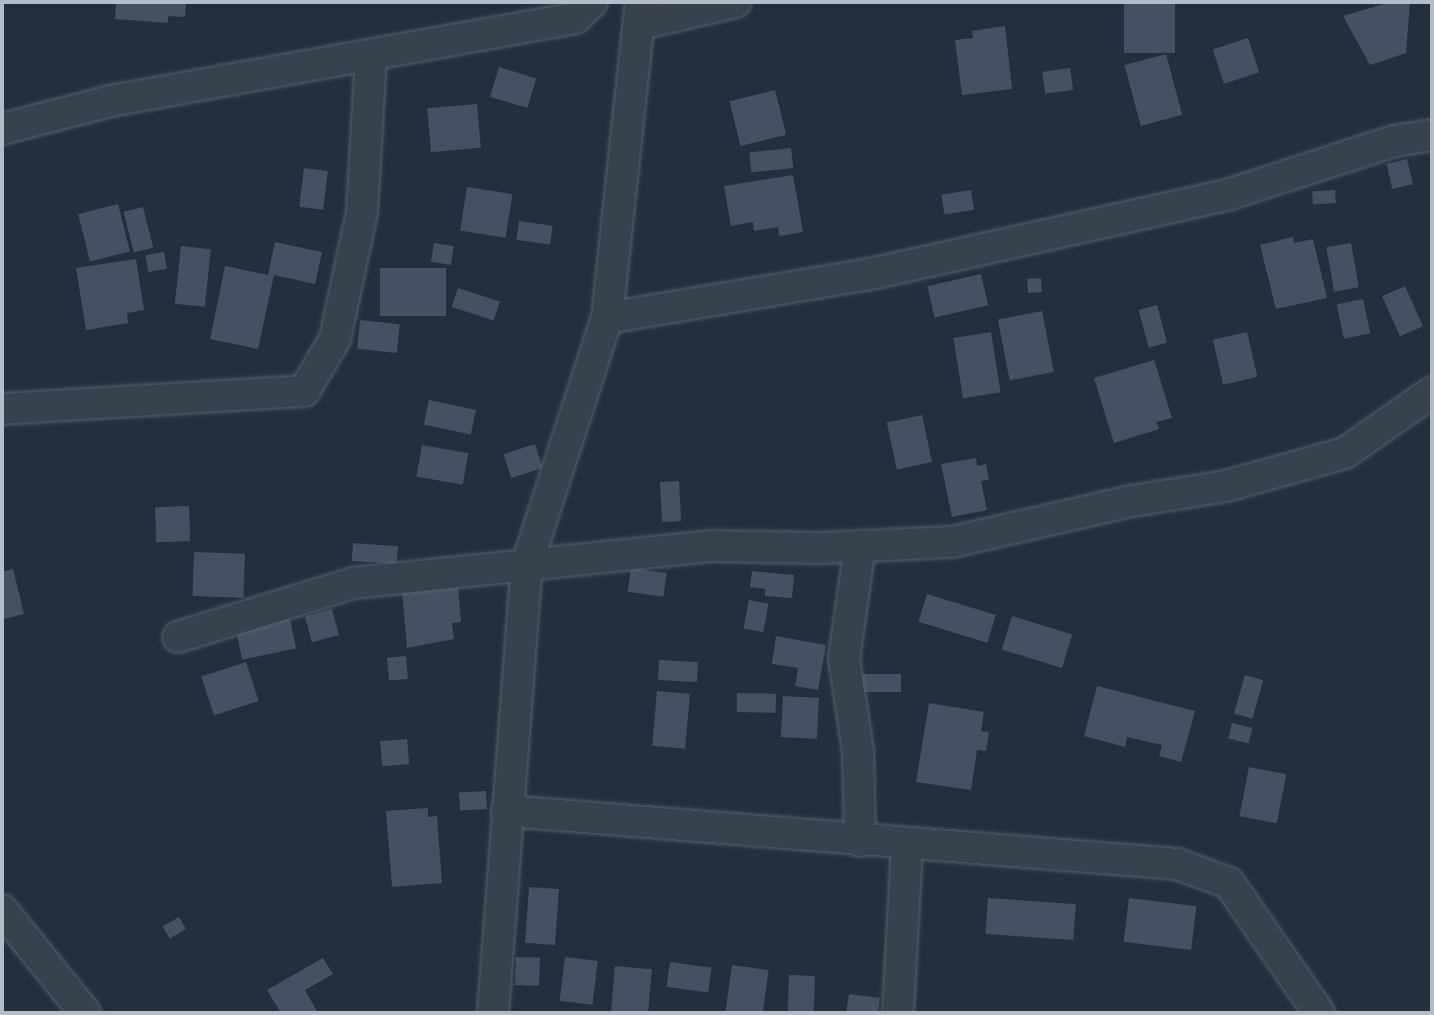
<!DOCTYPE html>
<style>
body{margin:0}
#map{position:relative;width:1434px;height:1015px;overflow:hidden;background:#242f3e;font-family:"DM Sans",sans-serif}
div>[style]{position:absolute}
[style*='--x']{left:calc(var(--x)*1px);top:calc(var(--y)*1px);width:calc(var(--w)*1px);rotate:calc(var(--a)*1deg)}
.building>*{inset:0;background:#455162;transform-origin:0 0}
.roads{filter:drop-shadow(0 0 2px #565f6c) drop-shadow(0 0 2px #565f6c)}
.minor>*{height:30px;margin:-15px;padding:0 15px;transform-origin:15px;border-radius:15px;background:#38414e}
span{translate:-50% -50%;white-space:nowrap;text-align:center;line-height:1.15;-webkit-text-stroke:8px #1d2633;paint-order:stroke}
.frame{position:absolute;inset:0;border:4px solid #b4bcc9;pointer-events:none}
</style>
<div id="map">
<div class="building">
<i style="clip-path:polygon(116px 2px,186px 2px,185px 17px,168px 16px,168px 23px,115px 19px)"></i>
<i style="left:1124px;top:2px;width:51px;height:51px"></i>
<i style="clip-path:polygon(1391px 2px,1410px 2px,1406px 53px,1370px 65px,1343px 16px)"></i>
<i style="clip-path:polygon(1005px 26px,1012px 89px,962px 95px,955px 40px,973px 38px,972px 31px)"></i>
<i style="left:1248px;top:38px;width:36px;height:37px;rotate:72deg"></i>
<i style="left:1166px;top:54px;width:63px;height:43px;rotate:75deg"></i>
<i style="left:499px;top:67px;width:39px;height:31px;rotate:17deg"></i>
<i style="left:1070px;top:68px;width:22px;height:28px;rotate:82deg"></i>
<i style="left:775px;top:90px;width:46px;height:47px;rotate:76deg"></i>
<i style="left:477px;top:104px;width:44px;height:50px;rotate:85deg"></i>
<i style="left:791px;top:148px;width:20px;height:42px;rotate:84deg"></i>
<i style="left:1407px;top:159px;width:26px;height:21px;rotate:77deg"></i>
<i style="left:304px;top:168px;width:24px;height:39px;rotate:7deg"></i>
<i style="clip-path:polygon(793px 175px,803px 232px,779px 236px,778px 227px,754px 231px,753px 222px,731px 226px,724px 186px)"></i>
<i style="left:467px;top:187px;width:46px;height:44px;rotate:9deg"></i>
<i style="left:971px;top:190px;width:20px;height:30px;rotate:81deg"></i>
<i style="left:1335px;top:190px;width:13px;height:23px;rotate:86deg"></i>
<i style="left:118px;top:204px;width:49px;height:41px;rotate:76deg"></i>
<i style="left:143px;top:207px;width:42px;height:20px;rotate:76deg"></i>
<i style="left:519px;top:221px;width:34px;height:19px;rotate:8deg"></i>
<i style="clip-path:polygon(1293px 237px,1294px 243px,1313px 239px,1327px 298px,1276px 309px,1260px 245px)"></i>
<i style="clip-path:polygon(275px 242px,322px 252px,315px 284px,274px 275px,258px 349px,210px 339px,225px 266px,268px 275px)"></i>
<i style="left:434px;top:243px;width:20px;height:19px;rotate:9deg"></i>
<i style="left:1351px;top:243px;width:45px;height:25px;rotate:80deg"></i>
<i style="left:181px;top:246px;width:30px;height:58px;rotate:6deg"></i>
<i style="left:164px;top:252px;width:17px;height:19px;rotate:80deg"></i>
<i style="clip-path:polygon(136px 259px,144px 310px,127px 313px,128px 323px,86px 330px,76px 268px)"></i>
<i style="left:380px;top:268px;width:66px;height:48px"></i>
<i style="left:981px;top:274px;width:32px;height:55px;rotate:77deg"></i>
<i style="left:1041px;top:278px;width:14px;height:14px;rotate:86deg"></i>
<i style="left:1405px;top:286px;width:44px;height:25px;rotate:66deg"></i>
<i style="left:458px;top:288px;width:44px;height:20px;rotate:18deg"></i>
<i style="left:1363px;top:299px;width:35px;height:27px;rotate:78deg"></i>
<i style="left:1157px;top:305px;width:39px;height:19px;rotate:75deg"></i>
<i style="left:1042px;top:311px;width:62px;height:45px;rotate:79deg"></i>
<i style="left:360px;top:320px;width:40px;height:29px;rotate:6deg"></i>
<i style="left:991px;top:332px;width:61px;height:38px;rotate:81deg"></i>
<i style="left:1247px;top:332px;width:46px;height:35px;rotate:77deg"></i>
<i style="clip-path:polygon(1154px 360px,1172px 418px,1156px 422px,1159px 429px,1114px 443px,1094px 378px)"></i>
<i style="left:429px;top:400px;width:48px;height:25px;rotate:12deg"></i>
<i style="left:922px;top:415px;width:48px;height:36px;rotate:78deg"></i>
<i style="left:535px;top:444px;width:25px;height:33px;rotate:72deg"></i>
<i style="left:422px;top:445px;width:47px;height:32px;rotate:10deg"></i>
<i style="clip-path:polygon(976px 458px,977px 466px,986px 464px,989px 480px,981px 481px,987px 510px,952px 517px,941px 464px)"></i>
<i style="left:679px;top:481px;width:40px;height:19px;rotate:87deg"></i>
<i style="left:189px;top:506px;width:35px;height:34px;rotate:88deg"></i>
<i style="left:353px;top:543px;width:45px;height:18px;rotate:4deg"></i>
<i style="left:194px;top:552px;width:51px;height:44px;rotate:2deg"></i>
<i style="left:631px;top:568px;width:36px;height:24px;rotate:8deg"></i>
<i style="clip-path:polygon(13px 569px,24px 614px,4px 619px,2px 572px)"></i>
<i style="clip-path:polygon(752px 571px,794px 575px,792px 598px,765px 596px,765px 589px,750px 587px)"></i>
<i style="clip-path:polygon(458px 586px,461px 622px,452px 623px,454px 639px,407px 648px,402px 590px)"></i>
<i style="left:927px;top:594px;width:72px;height:29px;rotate:17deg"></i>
<i style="left:749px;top:600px;width:20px;height:29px;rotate:11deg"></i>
<i style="left:332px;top:609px;width:27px;height:28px;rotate:75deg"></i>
<i style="left:289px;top:615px;width:34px;height:55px;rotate:78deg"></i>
<i style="left:1012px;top:616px;width:63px;height:35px;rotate:17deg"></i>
<i style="clip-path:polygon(776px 636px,826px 645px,818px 690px,795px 686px,798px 668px,772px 664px)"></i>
<i style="left:406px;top:656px;width:23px;height:19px;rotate:85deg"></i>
<i style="left:659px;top:660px;width:39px;height:20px;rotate:3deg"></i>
<i style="left:246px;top:662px;width:41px;height:47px;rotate:72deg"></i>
<i style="left:859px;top:674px;width:42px;height:18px"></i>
<i style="left:1245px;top:675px;width:19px;height:40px;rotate:16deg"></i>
<i style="clip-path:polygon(1097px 686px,1195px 711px,1181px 762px,1159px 756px,1162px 745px,1127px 737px,1125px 747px,1084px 736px)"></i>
<i style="left:657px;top:691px;width:33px;height:55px;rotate:5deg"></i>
<i style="left:737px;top:693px;width:39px;height:19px;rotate:1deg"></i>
<i style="left:783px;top:696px;width:36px;height:41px;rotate:3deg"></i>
<i style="clip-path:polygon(929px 703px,984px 712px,981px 731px,989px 732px,986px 751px,977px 750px,971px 790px,916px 782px)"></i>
<i style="left:1232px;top:723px;width:21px;height:16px;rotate:14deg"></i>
<i style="left:407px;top:739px;width:25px;height:27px;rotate:85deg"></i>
<i style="left:1249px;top:767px;width:38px;height:50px;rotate:11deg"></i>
<i style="left:486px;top:791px;width:18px;height:27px;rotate:87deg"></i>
<i style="clip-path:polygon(428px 808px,428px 817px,437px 816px,442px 883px,392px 887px,386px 811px)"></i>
<i style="left:529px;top:887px;width:30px;height:56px;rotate:4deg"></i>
<i style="left:988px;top:898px;width:88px;height:36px;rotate:4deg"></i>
<i style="left:1129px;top:898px;width:68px;height:44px;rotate:7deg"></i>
<i style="left:179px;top:917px;width:14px;height:19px;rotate:60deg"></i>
<i style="left:516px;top:957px;width:24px;height:28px;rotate:2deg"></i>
<i style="left:565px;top:957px;width:33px;height:44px;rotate:7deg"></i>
<i style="clip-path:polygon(323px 958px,333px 974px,305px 990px,318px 1013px,281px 1013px,267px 990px)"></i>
<i style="left:670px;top:962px;width:42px;height:25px;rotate:8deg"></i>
<i style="left:732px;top:965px;width:37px;height:46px;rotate:8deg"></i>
<i style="left:615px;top:966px;width:37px;height:47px;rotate:5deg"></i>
<i style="left:789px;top:975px;width:26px;height:38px;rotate:2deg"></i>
<i style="clip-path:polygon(849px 994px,880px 998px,878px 1013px,846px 1013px)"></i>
</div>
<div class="roads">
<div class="minor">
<i style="--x:640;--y:24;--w:98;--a:-13"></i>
<i style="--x:2;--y:129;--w:112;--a:-14.5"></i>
<i style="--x:110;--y:101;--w:472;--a:-10.1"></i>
<i style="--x:575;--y:18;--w:23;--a:-43"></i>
<i style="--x:607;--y:318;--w:272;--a:-9.5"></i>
<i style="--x:875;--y:273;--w:364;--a:-12.5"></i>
<i style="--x:1230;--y:194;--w:172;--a:-17.9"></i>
<i style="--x:1394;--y:141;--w:38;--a:-9"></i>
<i style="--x:2;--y:409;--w:303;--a:-3.4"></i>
<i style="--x:304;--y:391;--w:61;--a:-59.2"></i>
<i style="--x:335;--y:339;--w:130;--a:-78"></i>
<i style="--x:362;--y:212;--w:157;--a:-86.7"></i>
<i style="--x:860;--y:546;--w:113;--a:98.1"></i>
<i style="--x:844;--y:658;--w:95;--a:81.5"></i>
<i style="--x:858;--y:752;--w:89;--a:88.7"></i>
<i style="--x:178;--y:637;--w:183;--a:-17.1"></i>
<i style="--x:353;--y:583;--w:359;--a:-5.9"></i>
<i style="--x:710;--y:546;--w:109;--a:1.1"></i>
<i style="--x:819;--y:548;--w:133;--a:-2.6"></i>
<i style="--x:952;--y:542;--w:179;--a:-12.9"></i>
<i style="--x:1126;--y:502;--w:101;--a:-9.1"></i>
<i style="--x:1226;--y:486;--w:123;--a:-15.5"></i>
<i style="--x:1345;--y:453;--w:106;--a:-35"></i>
<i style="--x:507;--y:811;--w:672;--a:4.52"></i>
<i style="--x:1177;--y:864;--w:55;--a:20.1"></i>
<i style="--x:1229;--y:883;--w:158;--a:55.3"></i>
<i style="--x:2;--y:910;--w:132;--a:51.1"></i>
<i style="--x:493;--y:1013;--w:450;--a:-85.7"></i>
<i style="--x:527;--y:564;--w:259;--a:-72"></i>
<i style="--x:607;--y:318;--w:318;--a:-83.9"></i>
<i style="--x:898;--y:1013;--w:168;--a:-86.9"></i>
</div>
</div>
<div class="frame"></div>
</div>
